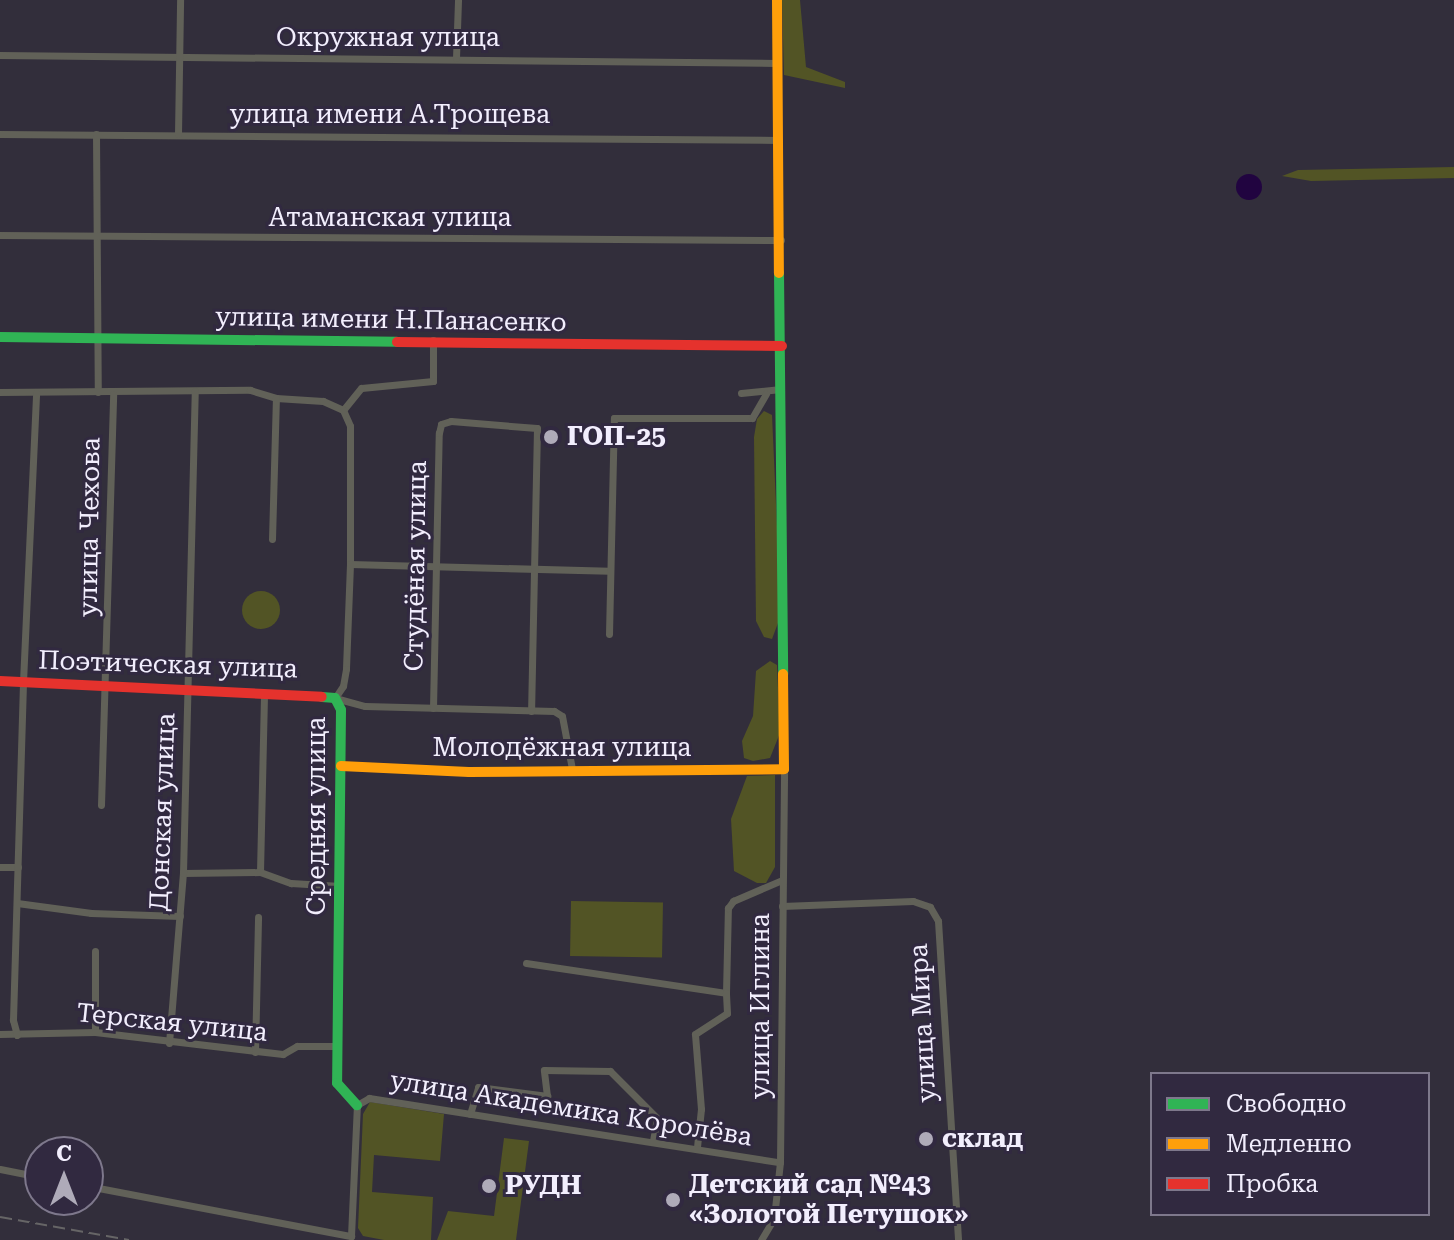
<!DOCTYPE html>
<meta charset="utf-8">
<style>
body{margin:0}
#map{position:relative;width:1454px;height:1240px;overflow:hidden;background:#322e3b;font-family:"Roboto Serif",serif}
div>[style]{position:absolute}
[style*='--x']{left:calc(var(--x)*1px);top:calc(var(--y)*1px);width:calc(var(--w)*1px);rotate:calc(var(--a)*1deg)}
.green>*{inset:0;background:#525425;transform-origin:0 0}
.round{border-radius:50%}
.water>*{inset:0;background:#210440}
.street>*{height:7px;margin:-3.5px;padding:0 3.5px;transform-origin:3.5px;border-radius:3.5px;background:#616158}
.fast>*{height:10px;margin:-5px;padding:0 5px;transform-origin:5px;border-radius:5px;background:#30b455}
.slow>*{height:10px;margin:-5px;padding:0 5px;transform-origin:5px;border-radius:5px;background:#ff9f0a}
.jam>*{height:10px;margin:-5px;padding:0 5px;transform-origin:5px;border-radius:5px;background:#e5322d}
.rail>*{height:2px;margin-top:-1px;transform-origin:0;background:repeating-linear-gradient(90deg,#666566 0 12px,transparent 0 18px)}
.dots>*{width:22px;height:22px;translate:-50% -50%;box-sizing:border-box;border:4px solid #312940;border-radius:50%}
span{translate:-50% -50%;white-space:nowrap;text-align:center;line-height:1.15;-webkit-text-stroke:6px #312940;paint-order:stroke}
.street-label{font-size:26px;color:#f2eefd}
.poi-label{font-size:26px;color:#f2eefd;font-weight:700}
.left{translate:0 -50%;text-align:left}
.legend{position:absolute;left:1150px;top:1072px;width:280px;height:144px;box-sizing:border-box;background:#312940;border:2px solid #7e788c;margin:0;padding:10px 14px;list-style:none;font-size:24px;color:#f2eefd}
.legend li{display:flex;align-items:center;gap:16px;height:40px}
.legend b{width:40px;border:2px solid #7e788c}
.north{position:absolute;left:24px;top:1136px;width:80px;height:80px;box-sizing:border-box;background:#312940;border:2px solid #7e788c;border-radius:50%;rotate:0deg;font-size:22px;font-weight:700;line-height:32px;text-align:center;color:#f2eefd}
.north::after{content:'';display:block;margin:auto;width:28px;height:36px;background:#afabb9;clip-path:polygon(50% 0,100% 100%,50% 72%,0 100%)}
</style>
<div id="map">
<div class="green">
<i style="clip-path:polygon(782px 0,800px 0,806px 67px,845px 82px,845px 88px,784px 75px)"></i>
<i style="clip-path:polygon(1454px 167px,1454px 178px,1311px 181px,1282px 176px,1298px 170px)"></i>
<i style="clip-path:polygon(764px 411px,772px 415px,781px 615px,772px 639px,764px 637px,756px 621px,754px 437px,757px 419px)"></i>
<i class="round" style="left:242px;top:591px;width:38px;height:38px"></i>
<i style="clip-path:polygon(770px 661px,777px 665px,780px 733px,770px 758px,753px 761px,744px 758px,742px 741px,753px 716px,756px 671px)"></i>
<i style="clip-path:polygon(775px 775px,775px 867px,766px 883px,757px 883px,734px 871px,731px 819px,747px 776px)"></i>
<i style="left:571px;top:901px;width:92px;height:55px;rotate:1deg"></i>
<i style="clip-path:polygon(370px 1102px,444px 1114px,440px 1161px,374px 1155px,372px 1192px,433px 1197px,431px 1240px,384px 1240px,363px 1236px,358px 1228px,363px 1114px)"></i>
<i style="clip-path:polygon(504px 1138px,529px 1141px,516px 1240px,437px 1240px,448px 1211px,494px 1216px)"></i>
</div>
<div class="water">
<i class="round" style="left:1236px;top:174px;width:26px;height:26px"></i>
</div>
<div class="street">
<i style="--x:0;--y:55;--w:776;--a:0.59"></i>
<i style="--x:456;--y:58;--w:58;--a:-88"></i>
<i style="--x:0;--y:134;--w:779;--a:0.44"></i>
<i style="--x:96;--y:134;--w:258;--a:89.6"></i>
<i style="--x:178;--y:134;--w:134;--a:-89.1"></i>
<i style="--x:0;--y:235;--w:781;--a:0.37"></i>
<i style="--x:433;--y:340;--w:41;--a:90"></i>
<i style="--x:433;--y:381;--w:72;--a:174.4"></i>
<i style="--x:361;--y:388;--w:28;--a:129"></i>
<i style="--x:343;--y:410;--w:17;--a:66"></i>
<i style="--x:350;--y:426;--w:138;--a:90"></i>
<i style="--x:350;--y:564;--w:105;--a:92.2"></i>
<i style="--x:346;--y:669;--w:17;--a:100"></i>
<i style="--x:343;--y:686;--w:14;--a:124"></i>
<i style="--x:335;--y:698;--w:31;--a:15"></i>
<i style="--x:365;--y:706;--w:189;--a:1.5"></i>
<i style="--x:554;--y:711;--w:9;--a:32"></i>
<i style="--x:562;--y:716;--w:54;--a:79.3"></i>
<i style="--x:0;--y:392;--w:250;--a:-0.5"></i>
<i style="--x:250;--y:390;--w:27;--a:17"></i>
<i style="--x:741;--y:393;--w:40;--a:-5.7"></i>
<i style="--x:276;--y:398;--w:47;--a:3.7"></i>
<i style="--x:323;--y:401;--w:22;--a:24"></i>
<i style="--x:272;--y:539;--w:141;--a:-88.4"></i>
<i style="--x:350;--y:564;--w:259;--a:1.5"></i>
<i style="--x:609;--y:634;--w:216;--a:-88.7"></i>
<i style="--x:614;--y:418;--w:138;--a:0"></i>
<i style="--x:752;--y:418;--w:28;--a:-60"></i>
<i style="--x:433;--y:708;--w:275;--a:-88.8"></i>
<i style="--x:439;--y:433;--w:9;--a:-77"></i>
<i style="--x:441;--y:424;--w:10;--a:-17"></i>
<i style="--x:451;--y:421;--w:86;--a:4.7"></i>
<i style="--x:537;--y:428;--w:283;--a:91.2"></i>
<i style="--x:101;--y:805;--w:411;--a:-88.3"></i>
<i style="--x:0;--y:867;--w:18;--a:0"></i>
<i style="--x:260;--y:872;--w:179;--a:-88.7"></i>
<i style="--x:183;--y:873;--w:77;--a:-0.7"></i>
<i style="--x:260;--y:872;--w:33;--a:20"></i>
<i style="--x:291;--y:883;--w:49;--a:3.5"></i>
<i style="--x:17;--y:903;--w:75;--a:7.7"></i>
<i style="--x:91;--y:913;--w:89;--a:1.9"></i>
<i style="--x:782;--y:906;--w:131;--a:-2.2"></i>
<i style="--x:913;--y:901;--w:18;--a:19"></i>
<i style="--x:930;--y:907;--w:16;--a:60"></i>
<i style="--x:938;--y:921;--w:320;--a:86.4"></i>
<i style="--x:95;--y:951;--w:81;--a:90"></i>
<i style="--x:526;--y:963;--w:202;--a:8.5"></i>
<i style="--x:726;--y:993;--w:85;--a:-88.7"></i>
<i style="--x:728;--y:908;--w:9;--a:-54"></i>
<i style="--x:733;--y:901;--w:53;--a:-23.2"></i>
<i style="--x:0;--y:1034;--w:95;--a:-1.2"></i>
<i style="--x:95;--y:1032;--w:189;--a:6.7"></i>
<i style="--x:283;--y:1054;--w:16;--a:-30"></i>
<i style="--x:297;--y:1046;--w:40;--a:0"></i>
<i style="--x:17;--y:1035;--w:16;--a:-105"></i>
<i style="--x:13;--y:1020;--w:338;--a:-88.3"></i>
<i style="--x:23;--y:682;--w:289;--a:-87.4"></i>
<i style="--x:169;--y:1043;--w:171;--a:-85.3"></i>
<i style="--x:183;--y:873;--w:482;--a:-88.6"></i>
<i style="--x:255;--y:1052;--w:135;--a:-88.7"></i>
<i style="--x:470;--y:1114;--w:28;--a:-73"></i>
<i style="--x:478;--y:1087;--w:70;--a:7.4"></i>
<i style="--x:547;--y:1096;--w:26;--a:-97"></i>
<i style="--x:544;--y:1070;--w:66;--a:0.9"></i>
<i style="--x:610;--y:1071;--w:66;--a:45"></i>
<i style="--x:657;--y:1118;--w:23;--a:100"></i>
<i style="--x:697;--y:1147;--w:38;--a:-84"></i>
<i style="--x:701;--y:1109;--w:75;--a:-94.6"></i>
<i style="--x:695;--y:1034;--w:38;--a:-33"></i>
<i style="--x:727;--y:1013;--w:20;--a:-93"></i>
<i style="--x:0;--y:1169;--w:41;--a:11.3"></i>
<i style="--x:88;--y:1186;--w:268;--a:10.8"></i>
<i style="--x:351;--y:1236;--w:131;--a:-87.4"></i>
<i style="--x:357;--y:1105;--w:14;--a:-30"></i>
<i style="--x:369;--y:1098;--w:416;--a:8.9"></i>
<i style="--x:761;--y:1240;--w:26;--a:-59"></i>
<i style="--x:774;--y:1218;--w:56;--a:-83.9"></i>
<i style="--x:780;--y:1162;--w:393;--a:-89.4"></i>
</div>
<div class="fast">
<i style="--x:779;--y:273;--w:401;--a:89.4"></i>
<i style="--x:0;--y:337;--w:397;--a:0.7"></i>
<i style="--x:322;--y:697;--w:13;--a:4"></i>
<i style="--x:335;--y:698;--w:13;--a:63"></i>
<i style="--x:341;--y:710;--w:373;--a:90.6"></i>
<i style="--x:337;--y:1083;--w:30;--a:48"></i>
</div>
<div class="slow">
<i style="--x:777;--y:0;--w:273;--a:89.6"></i>
<i style="--x:341;--y:766;--w:128;--a:2.7"></i>
<i style="--x:469;--y:772;--w:315;--a:-0.5"></i>
<i style="--x:784;--y:769;--w:95;--a:-90.6"></i>
</div>
<div class="jam">
<i style="--x:397;--y:342;--w:385;--a:0.6"></i>
<i style="--x:0;--y:681;--w:322;--a:2.8"></i>
</div>
<div class="rail">
<i style="--x:0;--y:1217;--w:131;--a:10.1"></i>
</div>
<div class="dots">
<i style="left:551px;top:437px;background:#afabb9"></i>
<i style="left:926px;top:1139px;background:#afabb9"></i>
<i style="left:489px;top:1186px;background:#afabb9"></i>
<i style="left:673px;top:1200px;background:#afabb9"></i>
</div>
<div class="street-label">
<span style="left:388px;top:38px">Окружная улица</span>
<span style="left:390px;top:115px">улица имени А.Трощева</span>
<span style="left:390px;top:218px">Атаманская улица</span>
<span style="left:391px;top:320px;rotate:1deg">улица имени Н.Панасенко</span>
<span style="left:90px;top:527px;rotate:-89deg">улица Чехова</span>
<span style="left:416px;top:566px;rotate:-89deg">Студёная улица</span>
<span style="left:168px;top:665px;rotate:2deg">Поэтическая улица</span>
<span style="left:562px;top:748px">Молодёжная улица</span>
<span style="left:163px;top:812px;rotate:-88deg">Донская улица</span>
<span style="left:317px;top:816px;rotate:-90deg">Средняя улица</span>
<span style="left:761px;top:1006px;rotate:-90deg">улица Иглина</span>
<span style="left:172px;top:1023px;rotate:6deg">Терская улица</span>
<span style="left:923px;top:1023px;rotate:-93deg">улица Мира</span>
<span style="left:571px;top:1109px;rotate:9deg">улица Академика Королёва</span>
</div>
<div class="poi-label">
<span class="left" style="left:567px;top:437px">ГОП-25</span>
<span class="left" style="left:942px;top:1139px">склад</span>
<span class="left" style="left:689px;top:1200px">Детский сад №43<br>«Золотой Петушок»</span>
<span class="left" style="left:505px;top:1186px">РУДН</span>
</div>
<ul class="legend">
<li><b style="height:10px;background:#30b455"></b>Свободно</li>
<li><b style="height:10px;background:#ff9f0a"></b>Медленно</li>
<li><b style="height:10px;background:#e5322d"></b>Пробка</li>
</ul>
<div class="north">С</div>
</div>
